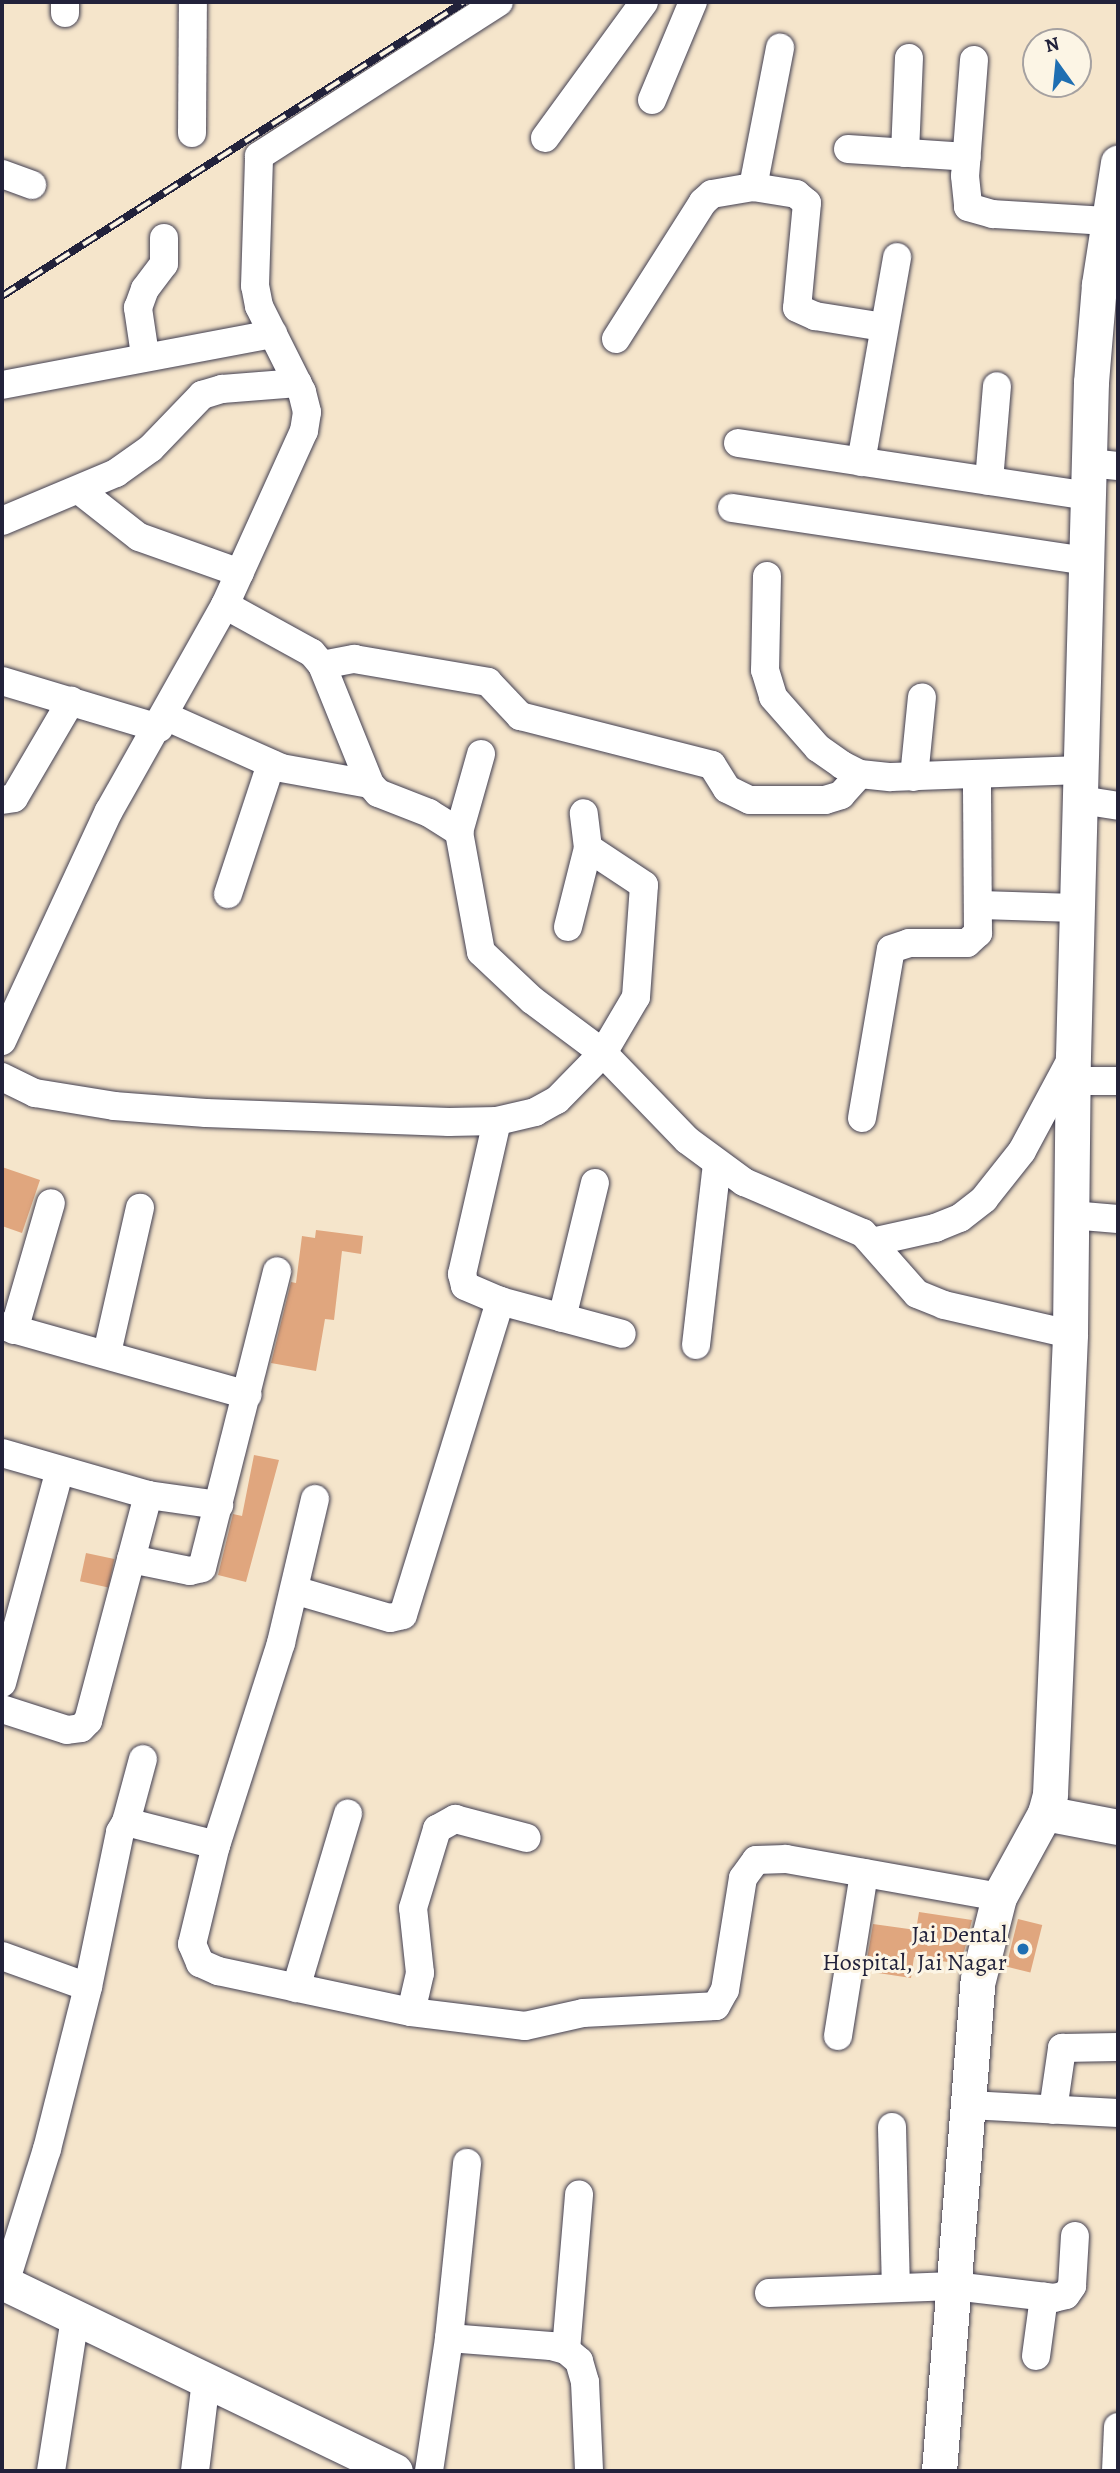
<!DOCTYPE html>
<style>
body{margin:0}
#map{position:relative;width:1120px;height:2473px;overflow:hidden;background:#f5e5cb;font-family:Alegreya,serif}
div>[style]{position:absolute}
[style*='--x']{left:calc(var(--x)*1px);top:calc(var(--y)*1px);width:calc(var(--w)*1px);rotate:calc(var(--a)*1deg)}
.building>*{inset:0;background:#e0a67e;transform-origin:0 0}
.roads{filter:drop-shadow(0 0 2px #423f51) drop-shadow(0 0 2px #423f51)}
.minor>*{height:28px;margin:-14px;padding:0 14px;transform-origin:14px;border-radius:14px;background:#fff}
.major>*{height:35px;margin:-17.5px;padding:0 17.5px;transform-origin:17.5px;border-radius:17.5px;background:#fff}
.rail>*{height:8px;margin-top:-4px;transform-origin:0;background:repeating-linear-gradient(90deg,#fcf5e5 0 16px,#22223b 0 32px);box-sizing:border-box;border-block:2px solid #22223b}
.dots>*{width:19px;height:19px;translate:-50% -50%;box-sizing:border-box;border:4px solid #fcf5e5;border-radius:50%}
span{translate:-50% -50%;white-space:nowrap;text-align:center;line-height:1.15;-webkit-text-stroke:6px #fcf5e5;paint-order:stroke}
.poi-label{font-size:24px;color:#22223b}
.right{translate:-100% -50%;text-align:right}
.frame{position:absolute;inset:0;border:4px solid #22223b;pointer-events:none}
.north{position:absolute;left:1022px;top:28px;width:70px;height:70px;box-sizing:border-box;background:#fcf5e5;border:2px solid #a5a1a1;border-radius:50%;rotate:345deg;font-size:19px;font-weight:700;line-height:28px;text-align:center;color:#22223b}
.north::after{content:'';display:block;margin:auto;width:24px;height:32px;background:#1f6fb2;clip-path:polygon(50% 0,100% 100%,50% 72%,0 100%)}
</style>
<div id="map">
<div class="building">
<i style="clip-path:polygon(2px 1167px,40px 1180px,22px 1233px,2px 1226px)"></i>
<i style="clip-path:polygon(316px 1230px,363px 1236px,361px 1254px,342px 1251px,334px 1320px,325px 1319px,316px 1371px,271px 1363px,291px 1282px,296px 1283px,302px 1236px,315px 1238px)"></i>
<i style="clip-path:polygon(254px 1455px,279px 1460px,246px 1582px,218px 1575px,233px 1514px,242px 1516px)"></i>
<i style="left:86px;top:1553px;width:29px;height:29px;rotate:12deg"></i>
<i style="clip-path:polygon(919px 1912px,972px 1920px,961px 1964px,914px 1957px,911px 1978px,865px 1971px,873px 1924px,916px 1930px)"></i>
<i style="left:1018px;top:1919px;width:25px;height:49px;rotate:14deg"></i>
</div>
<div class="roads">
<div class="minor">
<i style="--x:65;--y:2;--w:11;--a:90"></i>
<i style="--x:974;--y:60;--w:116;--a:94.4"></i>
<i style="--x:965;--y:176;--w:31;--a:84"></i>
<i style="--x:968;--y:207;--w:26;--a:16"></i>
<i style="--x:993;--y:214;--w:116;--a:3.5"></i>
<i style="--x:652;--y:100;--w:106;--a:-67.3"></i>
<i style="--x:192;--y:133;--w:131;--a:-89.6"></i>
<i style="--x:545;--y:138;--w:168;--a:-53.9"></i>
<i style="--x:848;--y:149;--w:119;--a:3.8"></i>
<i style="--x:905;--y:153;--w:95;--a:-87.6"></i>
<i style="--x:2;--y:174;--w:32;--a:20"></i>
<i style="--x:753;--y:187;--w:44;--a:9.2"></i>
<i style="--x:796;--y:194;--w:14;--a:39"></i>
<i style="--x:807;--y:203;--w:105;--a:95.4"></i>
<i style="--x:797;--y:308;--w:20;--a:24"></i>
<i style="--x:815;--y:316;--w:70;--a:9.1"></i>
<i style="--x:616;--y:339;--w:162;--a:-57.6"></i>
<i style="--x:703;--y:202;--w:12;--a:-42"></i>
<i style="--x:712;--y:194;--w:42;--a:-9.7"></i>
<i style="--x:753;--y:187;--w:142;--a:-79"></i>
<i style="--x:145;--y:355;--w:48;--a:-98.5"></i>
<i style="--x:138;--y:308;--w:20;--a:-70"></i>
<i style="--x:145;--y:289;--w:31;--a:-53"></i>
<i style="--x:164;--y:264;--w:26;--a:-90"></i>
<i style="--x:2;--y:385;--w:276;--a:-10.7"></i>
<i style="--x:738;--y:443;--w:354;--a:8.6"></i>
<i style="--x:861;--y:462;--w:208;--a:-80"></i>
<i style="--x:1089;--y:463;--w:29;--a:6"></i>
<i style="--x:989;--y:481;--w:95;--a:-85.2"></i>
<i style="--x:79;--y:490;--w:76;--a:38.1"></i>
<i style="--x:139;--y:537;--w:107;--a:19.6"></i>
<i style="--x:732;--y:508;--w:358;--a:8.5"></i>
<i style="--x:2;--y:521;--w:124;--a:-22.8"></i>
<i style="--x:116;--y:473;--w:43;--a:-35.5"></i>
<i style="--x:151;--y:448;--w:74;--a:-46.1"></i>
<i style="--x:202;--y:395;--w:21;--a:-17"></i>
<i style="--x:222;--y:389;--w:76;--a:-4.5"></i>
<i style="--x:767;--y:576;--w:94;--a:91.2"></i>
<i style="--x:765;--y:670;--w:28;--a:73"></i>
<i style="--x:773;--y:697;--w:68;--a:48.6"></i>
<i style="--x:818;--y:748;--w:29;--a:35"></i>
<i style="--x:842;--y:765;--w:20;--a:27"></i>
<i style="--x:860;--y:774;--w:31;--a:6"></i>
<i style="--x:891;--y:777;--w:190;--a:-2.1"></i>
<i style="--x:225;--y:605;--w:99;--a:28.9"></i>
<i style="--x:312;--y:653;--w:16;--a:50"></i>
<i style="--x:322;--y:665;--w:128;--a:68"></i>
<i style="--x:370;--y:784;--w:12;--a:48"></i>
<i style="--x:378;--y:793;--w:55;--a:21.4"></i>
<i style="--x:429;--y:813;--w:36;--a:32"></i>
<i style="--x:459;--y:832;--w:122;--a:79.6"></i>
<i style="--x:481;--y:952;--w:70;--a:43.3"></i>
<i style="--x:532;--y:1000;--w:89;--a:36.7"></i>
<i style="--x:603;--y:1053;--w:121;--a:46"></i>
<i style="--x:687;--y:1140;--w:71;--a:36.4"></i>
<i style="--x:744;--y:1182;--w:129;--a:23.2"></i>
<i style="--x:863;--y:1233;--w:81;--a:48.5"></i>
<i style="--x:917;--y:1294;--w:29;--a:22"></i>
<i style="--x:944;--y:1305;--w:129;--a:13"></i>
<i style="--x:322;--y:665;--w:33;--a:-11"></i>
<i style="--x:354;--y:659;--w:136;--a:9.7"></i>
<i style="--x:488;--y:682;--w:47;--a:46.7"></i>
<i style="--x:520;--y:716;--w:198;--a:14.3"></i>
<i style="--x:712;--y:765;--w:28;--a:58"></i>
<i style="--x:727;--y:789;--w:25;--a:26"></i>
<i style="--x:750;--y:800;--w:75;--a:0"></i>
<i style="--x:825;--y:800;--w:17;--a:-17"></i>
<i style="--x:841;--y:795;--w:28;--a:-48"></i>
<i style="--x:2;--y:681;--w:164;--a:16.7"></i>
<i style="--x:165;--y:716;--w:127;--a:24.1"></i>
<i style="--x:281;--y:768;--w:90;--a:10.2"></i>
<i style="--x:914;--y:777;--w:80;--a:-84.3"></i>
<i style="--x:2;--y:800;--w:12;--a:-9"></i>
<i style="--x:14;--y:798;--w:113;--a:-59.6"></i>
<i style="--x:1081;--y:800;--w:37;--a:9"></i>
<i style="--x:459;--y:832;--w:81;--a:-74.2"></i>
<i style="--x:228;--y:894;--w:137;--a:-71.7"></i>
<i style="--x:979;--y:905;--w:98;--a:1.8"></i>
<i style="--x:568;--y:927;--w:81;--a:-75.8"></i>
<i style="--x:2;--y:1041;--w:254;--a:-65.1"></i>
<i style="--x:109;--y:811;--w:236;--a:-60.6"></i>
<i style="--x:225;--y:605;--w:191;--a:-65.6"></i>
<i style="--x:304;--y:431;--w:19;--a:-81"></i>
<i style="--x:307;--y:412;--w:21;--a:-104"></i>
<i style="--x:302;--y:392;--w:96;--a:-116.6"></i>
<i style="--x:259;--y:306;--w:20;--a:-101"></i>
<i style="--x:255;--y:286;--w:130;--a:-88.2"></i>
<i style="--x:259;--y:156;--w:285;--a:-32.7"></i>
<i style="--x:2;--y:1077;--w:37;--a:26"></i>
<i style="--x:35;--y:1093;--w:80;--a:9.3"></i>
<i style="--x:114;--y:1106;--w:92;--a:4.4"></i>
<i style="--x:206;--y:1113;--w:243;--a:2.1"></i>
<i style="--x:449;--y:1122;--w:48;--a:-1.2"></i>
<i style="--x:497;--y:1121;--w:39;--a:-13"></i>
<i style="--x:535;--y:1112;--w:25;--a:-29"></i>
<i style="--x:557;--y:1100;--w:66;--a:-45.6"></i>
<i style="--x:603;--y:1053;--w:65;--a:-59.5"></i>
<i style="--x:636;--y:997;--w:112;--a:-85.9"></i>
<i style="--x:644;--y:885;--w:67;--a:-146.5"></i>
<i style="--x:588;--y:848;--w:35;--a:-97"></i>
<i style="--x:1072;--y:1081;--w:46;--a:0"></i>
<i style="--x:862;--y:1118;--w:171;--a:-80.3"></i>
<i style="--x:891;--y:949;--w:19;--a:-18"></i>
<i style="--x:909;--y:943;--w:58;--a:0"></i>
<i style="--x:967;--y:943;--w:15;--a:-42"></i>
<i style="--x:978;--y:933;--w:157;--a:-90.4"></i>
<i style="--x:497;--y:1121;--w:157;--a:102.9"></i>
<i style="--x:462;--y:1274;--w:12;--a:76"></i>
<i style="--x:465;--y:1286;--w:38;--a:23"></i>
<i style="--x:500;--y:1301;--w:126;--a:15.1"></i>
<i style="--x:1071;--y:1215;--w:47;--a:4.9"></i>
<i style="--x:872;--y:1242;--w:65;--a:-12.5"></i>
<i style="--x:935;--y:1228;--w:27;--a:-22"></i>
<i style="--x:960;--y:1218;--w:31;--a:-38"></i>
<i style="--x:984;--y:1199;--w:61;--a:-51.6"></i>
<i style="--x:1022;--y:1151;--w:108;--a:-61.8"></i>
<i style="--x:562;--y:1318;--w:139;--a:-76.3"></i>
<i style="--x:2;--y:1326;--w:255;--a:15.7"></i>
<i style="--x:14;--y:1330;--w:132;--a:-73.8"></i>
<i style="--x:696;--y:1345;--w:182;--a:-83.4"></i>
<i style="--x:107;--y:1353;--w:149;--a:-77.2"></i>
<i style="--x:2;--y:1453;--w:152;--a:16"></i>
<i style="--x:148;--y:1495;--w:72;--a:8"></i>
<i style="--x:315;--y:1499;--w:148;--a:103.3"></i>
<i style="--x:281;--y:1643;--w:212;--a:107.8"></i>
<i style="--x:216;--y:1845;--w:102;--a:103.6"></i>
<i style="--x:192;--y:1944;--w:21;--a:67"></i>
<i style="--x:200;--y:1963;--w:20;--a:24"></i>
<i style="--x:218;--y:1971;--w:197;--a:12"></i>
<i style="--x:411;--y:2012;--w:115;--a:7"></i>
<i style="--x:525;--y:2026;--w:59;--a:-12.6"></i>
<i style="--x:583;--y:2013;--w:133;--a:-3"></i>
<i style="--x:716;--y:2006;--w:18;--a:-61"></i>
<i style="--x:725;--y:1990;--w:113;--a:-80.9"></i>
<i style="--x:743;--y:1878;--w:22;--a:-54"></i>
<i style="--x:756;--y:1860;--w:30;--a:-2"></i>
<i style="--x:786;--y:1859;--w:216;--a:10.1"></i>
<i style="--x:131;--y:1559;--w:60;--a:11.5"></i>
<i style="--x:190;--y:1571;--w:12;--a:-14"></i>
<i style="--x:202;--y:1568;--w:306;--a:-75.8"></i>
<i style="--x:294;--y:1590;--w:100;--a:16.3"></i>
<i style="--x:390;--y:1618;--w:13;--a:-13"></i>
<i style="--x:403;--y:1615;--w:329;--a:-72.8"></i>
<i style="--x:2;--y:1683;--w:218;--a:-74.8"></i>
<i style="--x:2;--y:1709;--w:68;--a:17.9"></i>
<i style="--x:67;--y:1730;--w:14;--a:-8"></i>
<i style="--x:81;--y:1728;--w:10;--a:-45"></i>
<i style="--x:88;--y:1721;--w:234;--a:-75.1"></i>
<i style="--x:126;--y:1822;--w:65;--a:-74.9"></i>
<i style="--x:2;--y:1956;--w:91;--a:19.8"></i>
<i style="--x:88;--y:1987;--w:158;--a:-78.3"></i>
<i style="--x:120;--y:1832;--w:12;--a:-59"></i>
<i style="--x:126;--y:1822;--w:93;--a:14.3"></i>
<i style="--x:296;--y:1988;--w:182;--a:-73.4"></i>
<i style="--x:411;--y:2012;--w:40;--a:-77"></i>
<i style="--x:420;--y:1973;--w:65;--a:-96.1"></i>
<i style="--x:413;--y:1908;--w:83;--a:-73.1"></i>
<i style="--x:437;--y:1829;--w:21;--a:-29"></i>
<i style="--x:455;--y:1819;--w:74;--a:14.8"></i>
<i style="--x:838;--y:2036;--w:165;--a:-80.9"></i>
<i style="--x:969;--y:2105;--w:149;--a:3.1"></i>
<i style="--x:1053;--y:2110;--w:63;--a:-81.7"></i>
<i style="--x:1062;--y:2048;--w:56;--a:-1"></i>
<i style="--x:892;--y:2127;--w:161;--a:88.6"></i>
<i style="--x:5;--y:2283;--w:140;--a:-72.6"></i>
<i style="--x:47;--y:2149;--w:167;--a:-75.8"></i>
<i style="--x:769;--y:2293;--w:185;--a:-2.2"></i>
<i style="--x:954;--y:2286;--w:101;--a:6.8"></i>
<i style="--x:1054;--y:2298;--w:12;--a:-14"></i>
<i style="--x:1066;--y:2295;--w:11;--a:-56"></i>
<i style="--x:1072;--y:2286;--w:50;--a:-86.6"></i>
<i style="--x:449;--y:2338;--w:102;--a:4.5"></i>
<i style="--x:551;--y:2346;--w:16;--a:15"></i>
<i style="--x:566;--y:2350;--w:17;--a:40"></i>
<i style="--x:579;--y:2361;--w:22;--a:74"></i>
<i style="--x:585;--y:2382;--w:89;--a:87.4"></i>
<i style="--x:566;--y:2350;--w:156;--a:-85.2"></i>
<i style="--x:1036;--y:2356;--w:60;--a:-82.3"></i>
<i style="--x:51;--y:2471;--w:156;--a:-81.1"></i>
<i style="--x:195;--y:2471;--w:92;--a:-83.1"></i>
<i style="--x:429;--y:2471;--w:134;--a:-81.4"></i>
<i style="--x:449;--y:2338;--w:176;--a:-84.1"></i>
<i style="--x:1116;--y:2471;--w:44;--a:-87.4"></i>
</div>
<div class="major">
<i style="--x:1045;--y:1813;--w:74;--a:10.9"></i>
<i style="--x:2;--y:2282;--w:436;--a:25.7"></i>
<i style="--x:939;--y:2471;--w:493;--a:-85.5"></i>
<i style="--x:978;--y:1980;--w:86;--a:-75.8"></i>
<i style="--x:999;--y:1897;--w:96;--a:-61.3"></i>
<i style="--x:1045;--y:1813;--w:20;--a:-75"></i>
<i style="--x:1050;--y:1794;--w:460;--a:-87.5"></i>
<i style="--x:1070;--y:1334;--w:278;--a:-89.4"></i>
<i style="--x:1073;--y:1056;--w:674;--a:-88.47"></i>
<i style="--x:1091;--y:382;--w:98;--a:-85.3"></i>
<i style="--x:1099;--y:284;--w:123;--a:-81.1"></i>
</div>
</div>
<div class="rail">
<i style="--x:2;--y:296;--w:548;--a:-32.47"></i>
</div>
<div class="dots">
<i style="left:1023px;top:1949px;background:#1f6fb2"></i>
</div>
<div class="poi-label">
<span class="right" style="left:1007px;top:1949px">Jai Dental<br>Hospital, Jai Nagar</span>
</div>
<div class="frame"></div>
<div class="north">N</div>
</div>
